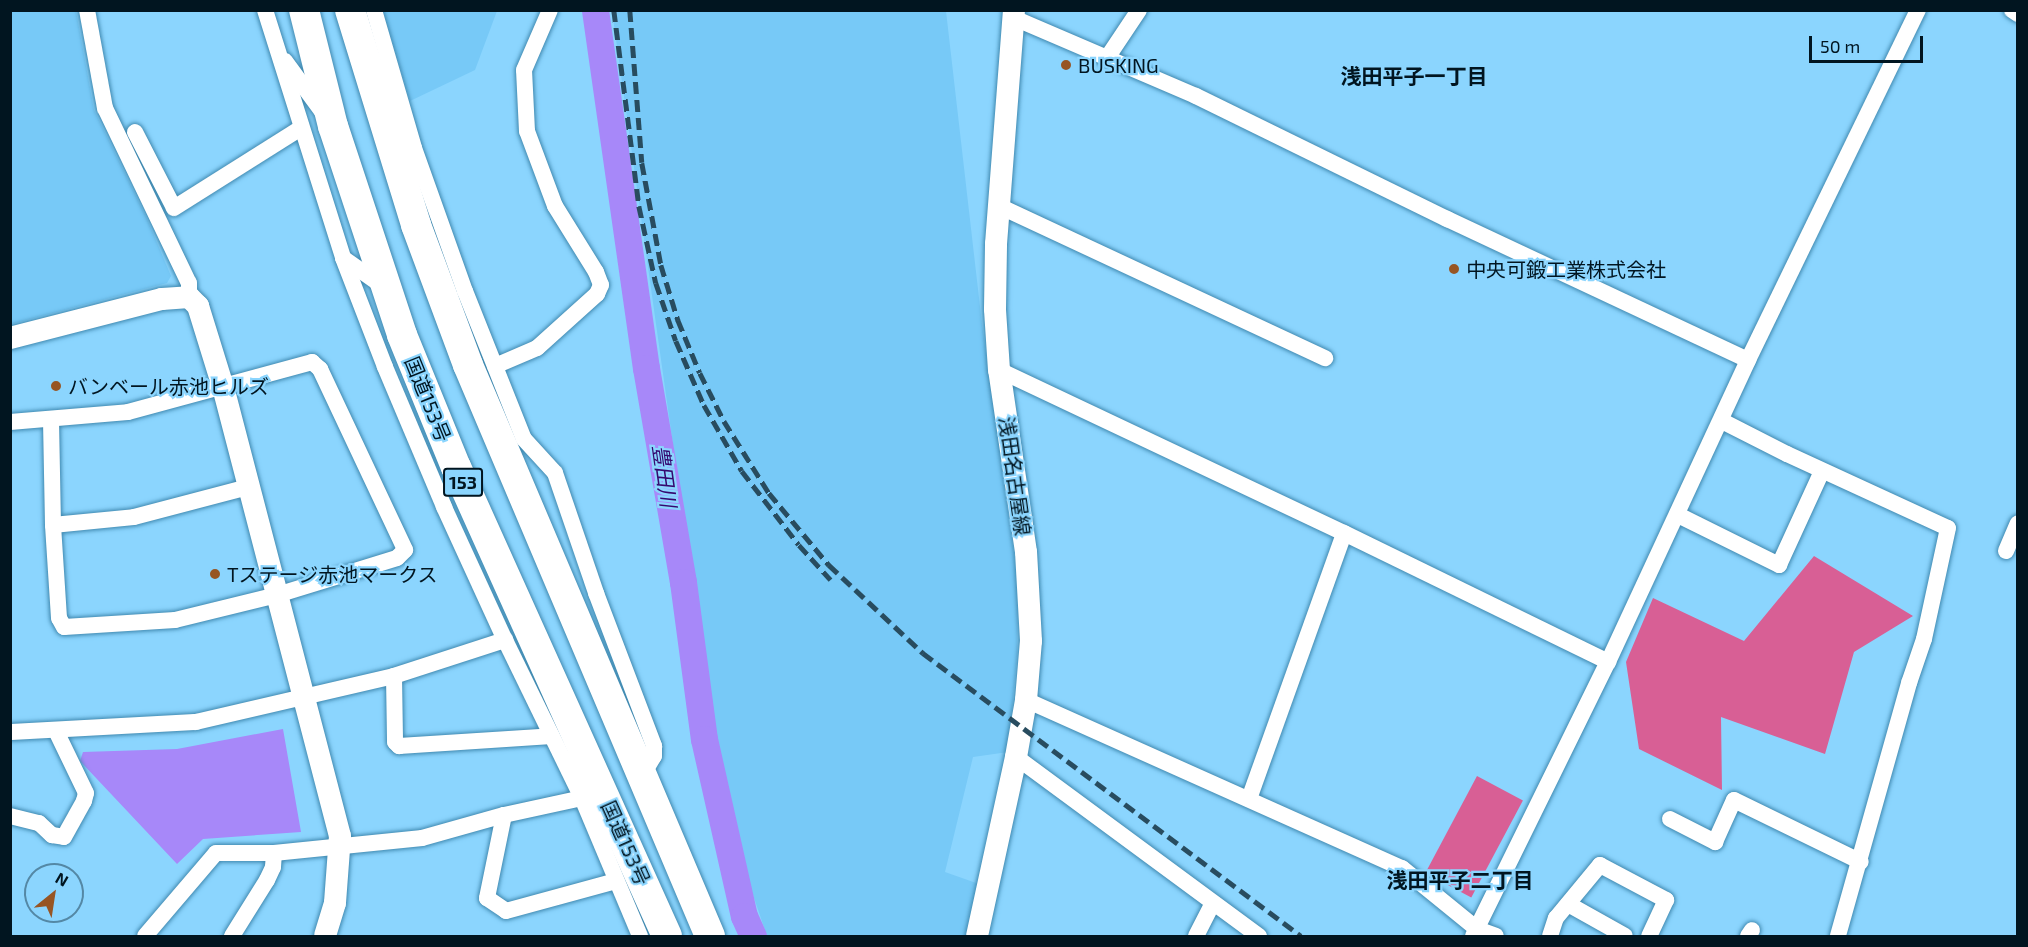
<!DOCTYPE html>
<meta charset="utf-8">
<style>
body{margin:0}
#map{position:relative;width:2028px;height:947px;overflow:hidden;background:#8bd5fe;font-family:"Exo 2","Noto Sans JP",sans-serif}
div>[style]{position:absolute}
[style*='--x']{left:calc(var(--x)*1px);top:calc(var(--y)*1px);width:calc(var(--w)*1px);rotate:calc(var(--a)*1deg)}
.built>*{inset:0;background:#77c9f7}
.forest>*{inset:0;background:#d85f95;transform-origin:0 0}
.water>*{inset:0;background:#a788f9}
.river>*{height:27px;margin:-13.5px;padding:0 13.5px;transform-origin:13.5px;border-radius:13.5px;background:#a788f9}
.roads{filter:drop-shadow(0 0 2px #4089b0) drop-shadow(0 0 2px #4089b0)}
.street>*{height:16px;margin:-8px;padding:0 8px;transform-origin:8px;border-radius:8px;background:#fff}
.secondary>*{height:22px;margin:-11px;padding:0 11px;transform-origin:11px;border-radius:11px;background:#fff}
.highway>*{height:30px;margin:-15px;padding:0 15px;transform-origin:15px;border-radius:15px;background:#fff}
.rail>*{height:4.5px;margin-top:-2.25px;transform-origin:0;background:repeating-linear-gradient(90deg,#284c5f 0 12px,transparent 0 18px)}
.dots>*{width:16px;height:16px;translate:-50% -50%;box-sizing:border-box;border:3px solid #8bd5fe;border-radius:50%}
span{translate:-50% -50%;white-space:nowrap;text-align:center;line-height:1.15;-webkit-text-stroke:4.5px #8bd5fe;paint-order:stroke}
.shield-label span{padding:2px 4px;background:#8bd5fe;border:2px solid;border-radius:4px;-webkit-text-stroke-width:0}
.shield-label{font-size:18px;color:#011520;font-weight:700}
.poi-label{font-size:20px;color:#011520}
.left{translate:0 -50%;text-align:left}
.street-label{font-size:20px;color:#011520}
.neighbourhood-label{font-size:21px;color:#011520;font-weight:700}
.water-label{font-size:21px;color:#36086f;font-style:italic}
.frame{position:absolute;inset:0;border:12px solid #011520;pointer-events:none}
.north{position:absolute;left:24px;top:863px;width:60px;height:60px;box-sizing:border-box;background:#8bd5fe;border:2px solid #5488a5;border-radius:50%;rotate:30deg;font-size:16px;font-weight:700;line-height:24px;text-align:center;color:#011520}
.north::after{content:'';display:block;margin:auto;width:21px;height:27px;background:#975523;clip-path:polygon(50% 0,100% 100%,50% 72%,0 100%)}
.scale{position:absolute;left:1809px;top:36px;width:114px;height:27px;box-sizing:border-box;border:3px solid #011520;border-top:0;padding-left:8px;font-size:18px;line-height:21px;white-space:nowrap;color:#011520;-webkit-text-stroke:4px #8bd5fe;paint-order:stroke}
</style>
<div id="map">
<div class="built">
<i style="clip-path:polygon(11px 10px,76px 11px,94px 110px,147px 219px,171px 276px,167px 283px,11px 324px)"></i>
<i style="clip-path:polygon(383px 11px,383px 10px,497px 11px,475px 70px,410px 101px)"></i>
<i style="clip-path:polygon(612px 11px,946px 11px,982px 324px,1018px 584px,1017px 655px,1008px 752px,973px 757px,945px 872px,979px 884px,967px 936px,767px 936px,736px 845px,710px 708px)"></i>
</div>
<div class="forest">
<i style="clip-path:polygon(1814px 556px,1913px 616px,1854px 652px,1825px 754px,1721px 717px,1722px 790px,1639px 749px,1626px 662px,1653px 598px,1744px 641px)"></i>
<i style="left:1477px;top:776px;width:52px;height:110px;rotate:28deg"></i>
</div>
<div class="water">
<i style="clip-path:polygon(283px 729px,301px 832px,203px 839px,177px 864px,80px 761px,83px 752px,177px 749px)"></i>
</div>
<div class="river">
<i style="--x:595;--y:10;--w:362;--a:81.9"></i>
<i style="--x:646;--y:368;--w:217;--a:80.2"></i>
<i style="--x:683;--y:582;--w:158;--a:82.4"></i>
<i style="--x:704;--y:739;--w:181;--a:77.3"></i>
<i style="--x:744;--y:916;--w:22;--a:66"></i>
</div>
<div class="roads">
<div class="street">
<i style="--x:87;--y:10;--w:100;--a:79.6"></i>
<i style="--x:105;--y:108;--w:194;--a:64.4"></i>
<i style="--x:189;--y:283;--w:14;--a:90"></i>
<i style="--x:265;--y:10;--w:260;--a:72.5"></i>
<i style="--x:343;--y:258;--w:117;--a:68.9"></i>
<i style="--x:385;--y:367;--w:152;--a:67.1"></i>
<i style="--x:444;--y:507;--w:146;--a:65.4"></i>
<i style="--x:505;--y:640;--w:176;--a:64"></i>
<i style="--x:582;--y:798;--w:150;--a:67.2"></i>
<i style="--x:374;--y:10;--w:144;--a:73.8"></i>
<i style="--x:414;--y:148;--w:152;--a:70.4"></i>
<i style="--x:465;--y:291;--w:159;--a:68.3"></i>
<i style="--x:524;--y:439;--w:46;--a:47.6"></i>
<i style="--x:555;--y:473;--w:127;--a:71.1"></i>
<i style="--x:596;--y:593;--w:164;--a:69.2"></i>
<i style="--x:654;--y:746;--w:10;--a:90"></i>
<i style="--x:654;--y:756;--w:23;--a:121"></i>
<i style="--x:2012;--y:10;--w:7;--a:34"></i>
<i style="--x:1014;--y:18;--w:198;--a:23.2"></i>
<i style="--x:1196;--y:96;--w:280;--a:26.1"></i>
<i style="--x:1447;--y:219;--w:332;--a:25.1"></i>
<i style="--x:1107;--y:58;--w:58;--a:-56.3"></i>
<i style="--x:285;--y:61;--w:64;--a:53.8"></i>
<i style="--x:135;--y:132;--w:85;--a:62.8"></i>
<i style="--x:174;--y:208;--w:150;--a:-32.2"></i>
<i style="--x:999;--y:206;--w:360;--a:25"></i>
<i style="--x:343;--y:258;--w:50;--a:35.3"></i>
<i style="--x:495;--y:366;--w:46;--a:-23.2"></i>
<i style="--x:537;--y:348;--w:81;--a:-42"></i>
<i style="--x:597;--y:294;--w:10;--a:-66"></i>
<i style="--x:601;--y:285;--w:14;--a:-111"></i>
<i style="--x:596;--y:272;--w:78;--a:-121.8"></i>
<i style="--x:555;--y:206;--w:80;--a:-110.5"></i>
<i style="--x:527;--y:131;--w:61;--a:-92.8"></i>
<i style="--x:524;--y:70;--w:65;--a:-66.6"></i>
<i style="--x:999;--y:370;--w:382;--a:25.3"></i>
<i style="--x:1344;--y:533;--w:294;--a:26"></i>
<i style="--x:1722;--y:421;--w:73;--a:26.9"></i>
<i style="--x:1787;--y:454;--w:177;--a:24.7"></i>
<i style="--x:1948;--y:528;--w:114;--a:102.2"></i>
<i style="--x:1924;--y:639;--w:46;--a:108.8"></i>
<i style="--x:1909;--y:683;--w:263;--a:105.7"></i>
<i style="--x:10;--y:422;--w:118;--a:-4.8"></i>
<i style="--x:128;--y:412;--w:191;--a:-15.2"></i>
<i style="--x:312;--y:362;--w:11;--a:41"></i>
<i style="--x:320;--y:369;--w:200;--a:64.8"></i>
<i style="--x:405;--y:550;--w:11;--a:135"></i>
<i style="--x:397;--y:558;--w:126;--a:162.9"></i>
<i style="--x:277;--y:595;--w:105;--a:166.2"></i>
<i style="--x:175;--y:620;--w:111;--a:176.4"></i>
<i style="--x:64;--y:627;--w:10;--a:-119"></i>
<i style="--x:59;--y:618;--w:93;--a:-93.7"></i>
<i style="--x:53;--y:525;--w:105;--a:-91.1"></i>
<i style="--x:1678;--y:515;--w:113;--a:26.3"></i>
<i style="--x:1779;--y:565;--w:103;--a:-65.4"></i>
<i style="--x:53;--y:525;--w:81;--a:-5.6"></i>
<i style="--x:134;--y:517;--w:118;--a:-14.7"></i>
<i style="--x:2006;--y:551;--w:30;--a:-67"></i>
<i style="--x:394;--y:676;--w:66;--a:89.1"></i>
<i style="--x:395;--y:742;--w:6;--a:45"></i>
<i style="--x:399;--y:746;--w:153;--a:-3.7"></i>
<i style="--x:1026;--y:700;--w:412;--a:24.1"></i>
<i style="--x:1402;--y:868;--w:97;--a:39.1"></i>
<i style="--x:1477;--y:929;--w:20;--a:20"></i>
<i style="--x:10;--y:732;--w:186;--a:-3.1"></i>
<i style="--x:196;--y:722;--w:203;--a:-13.1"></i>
<i style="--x:394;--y:676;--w:117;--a:-18"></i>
<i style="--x:1016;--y:757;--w:302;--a:36.4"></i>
<i style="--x:1249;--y:799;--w:282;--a:-70.3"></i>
<i style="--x:504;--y:815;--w:85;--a:101.6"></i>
<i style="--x:487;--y:898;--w:23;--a:34"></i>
<i style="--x:506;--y:911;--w:114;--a:-15.3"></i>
<i style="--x:10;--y:816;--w:30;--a:14"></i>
<i style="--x:39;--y:823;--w:18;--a:43"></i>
<i style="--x:52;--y:835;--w:12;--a:9"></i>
<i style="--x:64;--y:837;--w:41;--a:-60.9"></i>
<i style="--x:84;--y:801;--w:8;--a:-76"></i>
<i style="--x:86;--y:793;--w:69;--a:-115.8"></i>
<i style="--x:1670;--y:819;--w:51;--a:27.1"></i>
<i style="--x:1715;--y:842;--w:46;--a:-65.7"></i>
<i style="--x:1734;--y:800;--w:141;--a:26"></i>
<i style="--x:1568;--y:904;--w:65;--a:29.3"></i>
<i style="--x:145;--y:936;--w:109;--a:-49.5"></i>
<i style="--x:216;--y:853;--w:58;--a:0"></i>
<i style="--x:274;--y:853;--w:149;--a:-5.8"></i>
<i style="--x:422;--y:838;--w:85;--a:-15.7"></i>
<i style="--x:504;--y:815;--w:80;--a:-12.3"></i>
<i style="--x:232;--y:936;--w:66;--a:-58"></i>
<i style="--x:267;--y:880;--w:14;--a:-65"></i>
<i style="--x:273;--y:867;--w:14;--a:-86"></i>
<i style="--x:1196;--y:936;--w:37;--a:-63"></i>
<i style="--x:1473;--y:936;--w:305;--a:-63.8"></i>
<i style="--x:1608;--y:662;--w:333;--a:-65.1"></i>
<i style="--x:1748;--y:360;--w:389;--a:-64.1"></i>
<i style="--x:1550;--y:936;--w:19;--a:-72"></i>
<i style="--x:1556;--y:918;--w:69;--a:-50.3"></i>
<i style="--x:1600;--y:865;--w:75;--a:27.9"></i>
<i style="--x:1666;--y:900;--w:40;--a:115"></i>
<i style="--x:1748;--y:936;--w:7;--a:-56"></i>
</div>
<div class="secondary">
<i style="--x:10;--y:338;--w:157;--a:-14.4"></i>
<i style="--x:162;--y:299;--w:27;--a:-4"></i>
<i style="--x:189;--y:297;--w:13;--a:45"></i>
<i style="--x:198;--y:306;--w:85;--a:72.8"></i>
<i style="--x:223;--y:387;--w:464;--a:75.4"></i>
<i style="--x:340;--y:836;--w:67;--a:94.3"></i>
<i style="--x:335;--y:903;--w:34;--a:107"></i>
<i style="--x:977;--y:936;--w:183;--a:-77.7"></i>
<i style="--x:1016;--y:757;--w:58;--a:-80"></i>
<i style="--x:1026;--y:700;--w:59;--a:-85.2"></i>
<i style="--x:1031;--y:641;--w:89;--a:-93.2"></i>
<i style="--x:1026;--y:552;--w:184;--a:-98.4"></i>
<i style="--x:999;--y:370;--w:61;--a:-93.8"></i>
<i style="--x:995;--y:309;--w:65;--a:-89.1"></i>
<i style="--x:996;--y:244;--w:235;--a:-85.6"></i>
</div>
<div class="highway">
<i style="--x:304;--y:10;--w:120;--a:76"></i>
<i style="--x:333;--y:126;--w:220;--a:71.7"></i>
<i style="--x:402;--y:335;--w:143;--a:67.8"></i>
<i style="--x:456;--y:467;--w:514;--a:65.78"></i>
<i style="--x:350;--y:10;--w:225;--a:72.9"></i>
<i style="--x:416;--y:225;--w:149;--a:69.6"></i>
<i style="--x:468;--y:365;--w:620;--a:67.03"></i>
</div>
</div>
<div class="rail">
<i style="--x:614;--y:10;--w:198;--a:82.7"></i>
<i style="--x:639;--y:206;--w:79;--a:77.6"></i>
<i style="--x:656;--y:283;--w:61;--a:71"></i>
<i style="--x:676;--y:341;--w:70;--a:66.4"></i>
<i style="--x:704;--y:405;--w:76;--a:60.1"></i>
<i style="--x:742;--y:471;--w:93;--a:52.4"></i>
<i style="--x:799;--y:545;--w:47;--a:47.6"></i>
<i style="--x:630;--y:10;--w:153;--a:85.5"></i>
<i style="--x:642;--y:163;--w:104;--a:79.4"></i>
<i style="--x:661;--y:265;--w:58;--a:72.8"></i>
<i style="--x:678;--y:320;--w:57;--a:67.5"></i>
<i style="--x:700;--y:373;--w:54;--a:63.4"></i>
<i style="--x:724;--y:421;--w:85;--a:58"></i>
<i style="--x:769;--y:493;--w:94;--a:50.2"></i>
<i style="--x:829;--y:565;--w:129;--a:43.1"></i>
<i style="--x:923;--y:653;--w:472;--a:36.8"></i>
</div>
<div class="dots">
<i style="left:1066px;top:65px;background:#975523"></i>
<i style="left:1454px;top:269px;background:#975523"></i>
<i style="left:56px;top:386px;background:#975523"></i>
<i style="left:215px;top:574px;background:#975523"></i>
</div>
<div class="shield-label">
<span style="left:463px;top:482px">153</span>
</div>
<div class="poi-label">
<span class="left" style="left:1078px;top:65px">BUSKING</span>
<span class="left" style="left:1466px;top:269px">中央可鍛工業株式会社</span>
<span class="left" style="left:68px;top:386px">バンベール赤池ヒルズ</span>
<span class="left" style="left:227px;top:574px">Tステージ赤池マークス</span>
</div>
<div class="street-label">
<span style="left:428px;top:399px;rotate:68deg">国道153号</span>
<span style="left:1015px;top:476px;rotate:82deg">浅田名古屋線</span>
<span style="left:626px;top:843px;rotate:66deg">国道153号</span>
</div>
<div class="neighbourhood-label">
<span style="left:1414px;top:76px">浅田平子一丁目</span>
<span style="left:1460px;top:880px">浅田平子二丁目</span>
</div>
<div class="water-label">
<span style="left:665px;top:476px;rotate:82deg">豊田川</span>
</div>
<div class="frame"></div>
<div class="north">N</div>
<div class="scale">50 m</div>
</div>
